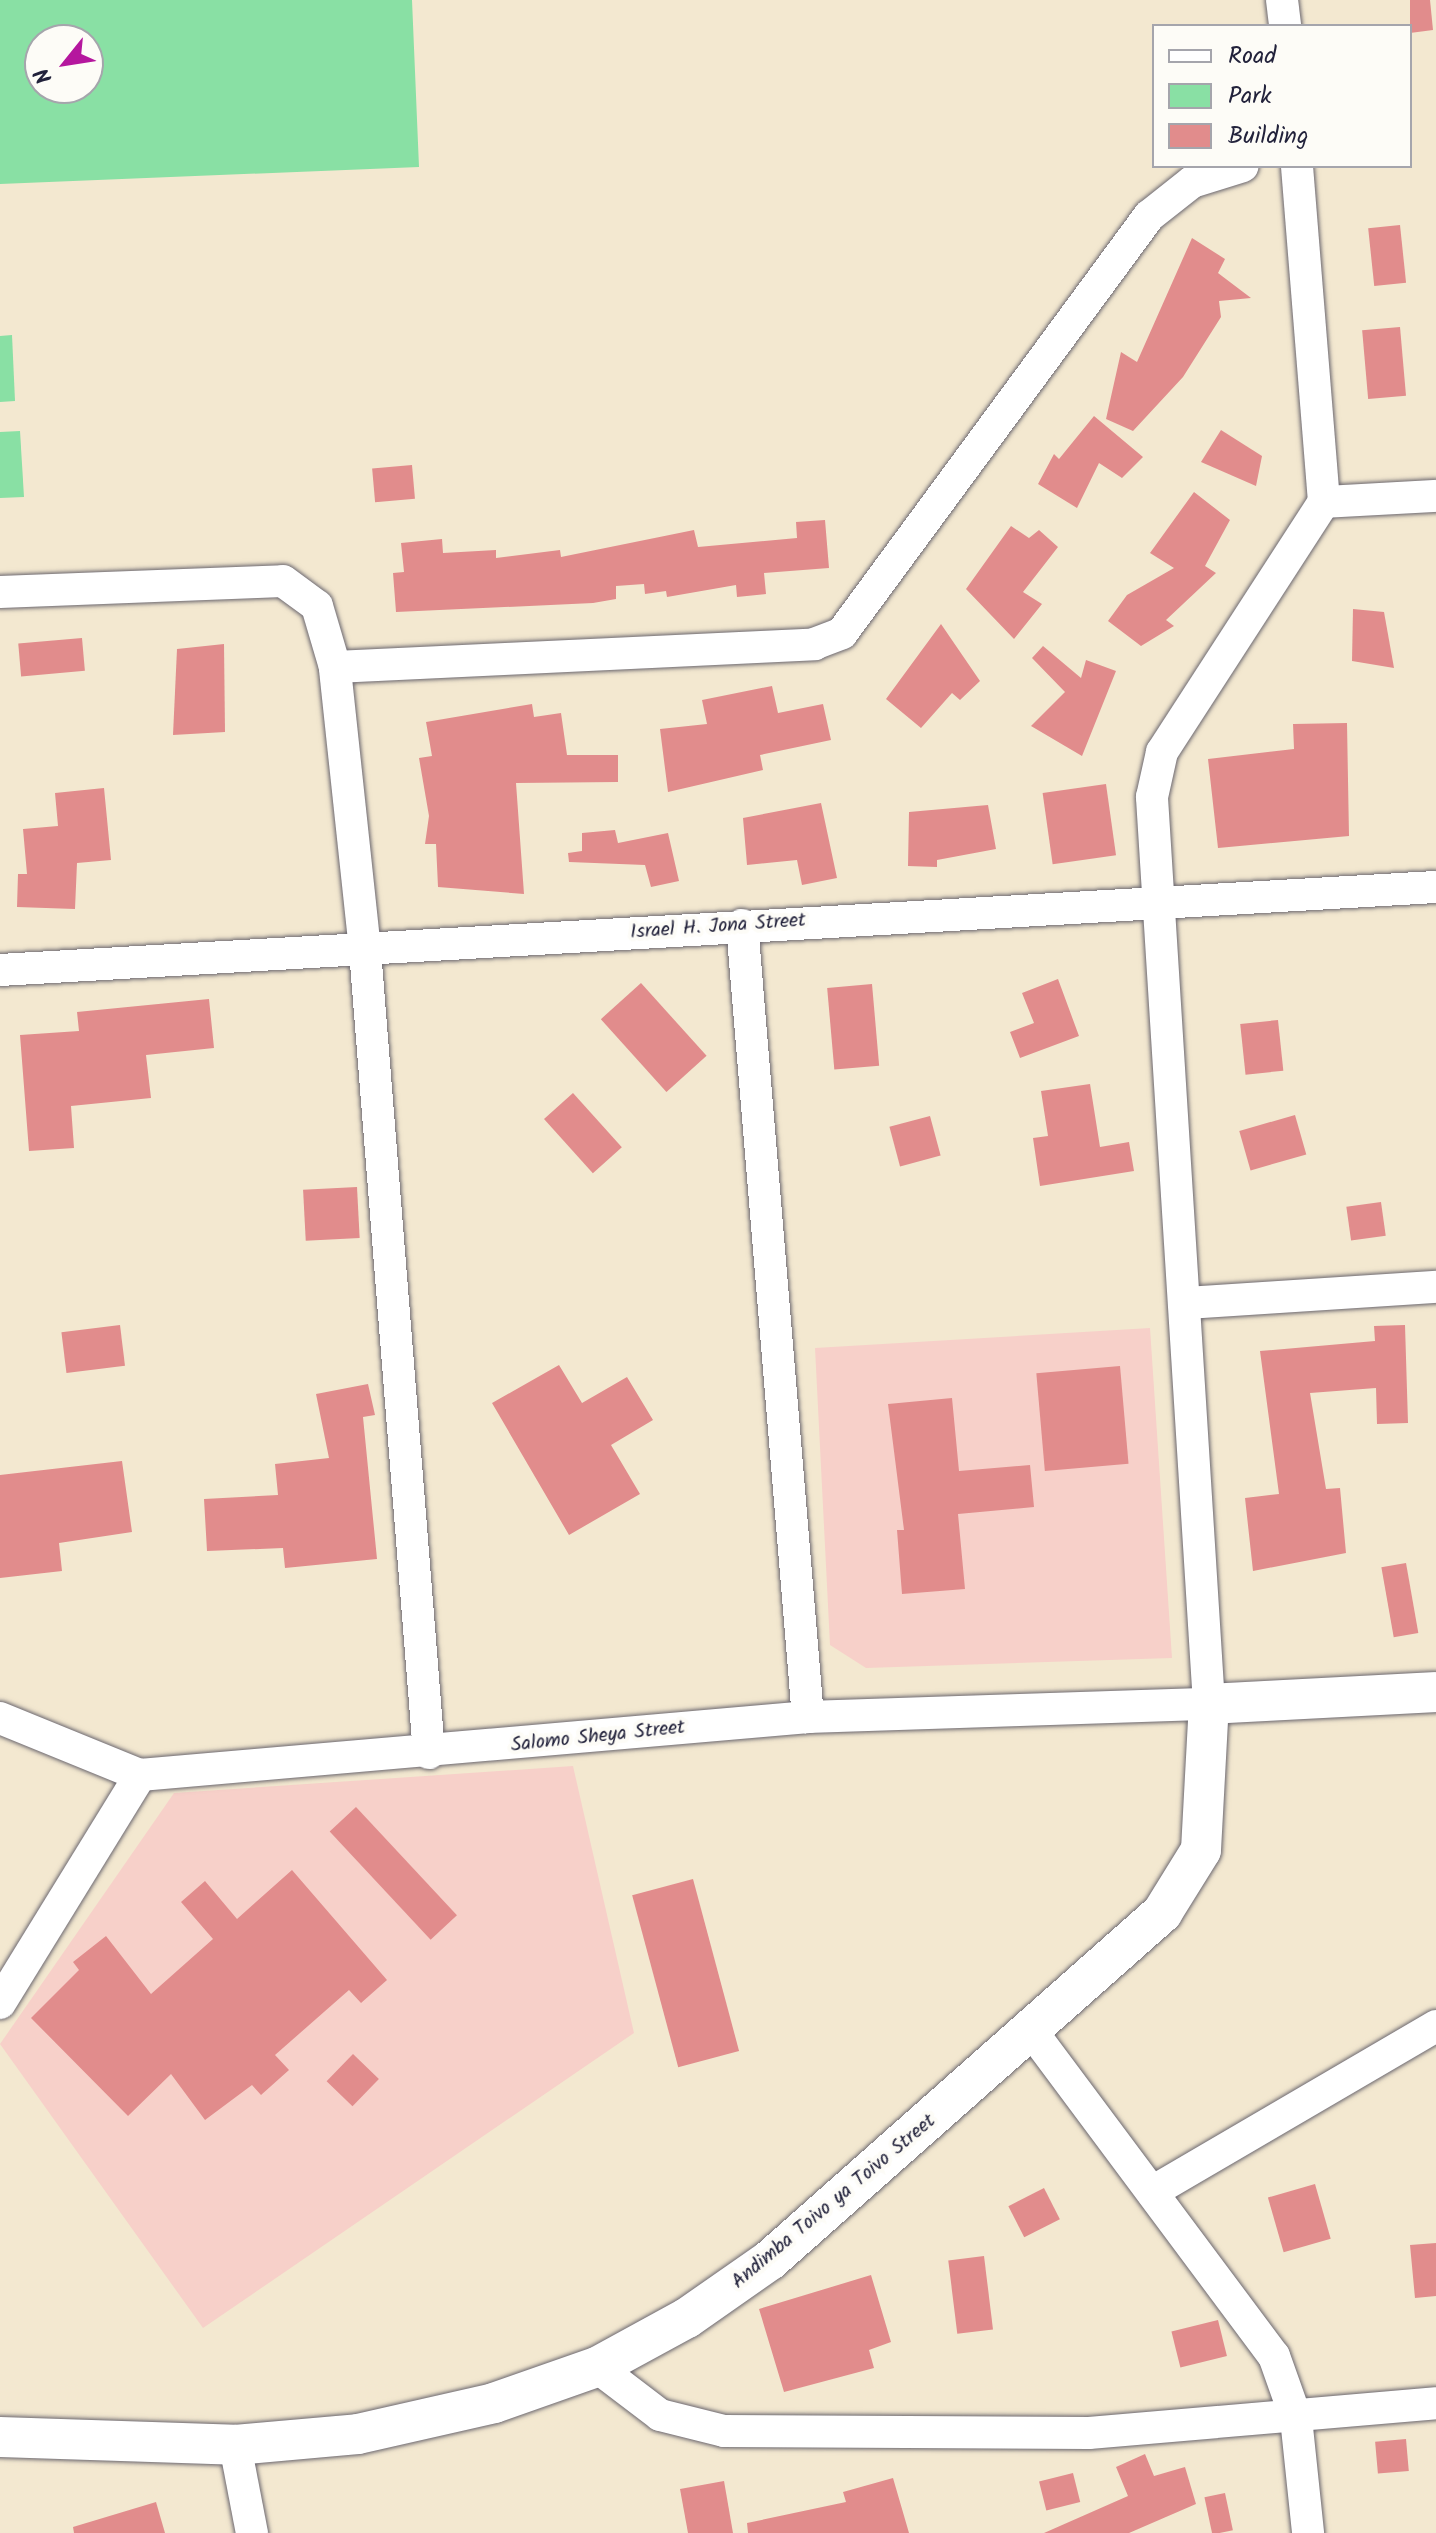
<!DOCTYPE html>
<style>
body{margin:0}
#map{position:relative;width:1436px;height:2533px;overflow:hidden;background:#f3e8d0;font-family:Kalam,sans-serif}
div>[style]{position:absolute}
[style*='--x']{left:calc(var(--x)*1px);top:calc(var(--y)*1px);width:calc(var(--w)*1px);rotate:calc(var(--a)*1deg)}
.built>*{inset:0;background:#f7d0c9}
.green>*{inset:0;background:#89e0a4}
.building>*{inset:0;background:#e18c8c;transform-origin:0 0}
.roads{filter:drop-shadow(0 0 2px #6b676f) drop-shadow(0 0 2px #6b676f)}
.minor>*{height:32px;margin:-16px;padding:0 16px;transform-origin:16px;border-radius:16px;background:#fff}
.tertiary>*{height:40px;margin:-20px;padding:0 20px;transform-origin:20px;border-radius:20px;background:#fff}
span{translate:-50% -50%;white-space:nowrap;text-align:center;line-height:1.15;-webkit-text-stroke:8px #fdfcf7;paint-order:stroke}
.street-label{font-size:20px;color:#22223b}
.legend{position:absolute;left:1152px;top:24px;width:260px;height:144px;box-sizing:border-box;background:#fdfcf7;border:2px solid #a5a5ac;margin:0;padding:10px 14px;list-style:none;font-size:24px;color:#22223b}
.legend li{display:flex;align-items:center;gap:16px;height:40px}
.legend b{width:40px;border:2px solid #a5a5ac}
.north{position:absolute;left:24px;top:24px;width:80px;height:80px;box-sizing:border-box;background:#fdfcf7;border:2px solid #a5a5ac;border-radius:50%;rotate:240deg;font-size:22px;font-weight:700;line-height:32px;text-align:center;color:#22223b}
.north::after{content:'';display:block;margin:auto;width:28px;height:36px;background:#b5179e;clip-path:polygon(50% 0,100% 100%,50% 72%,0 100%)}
</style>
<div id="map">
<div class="built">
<i style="clip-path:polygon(1150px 1328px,1172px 1658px,866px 1668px,830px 1645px,815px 1348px)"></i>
<i style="clip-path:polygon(573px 1766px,634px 2033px,203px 2328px,0 2044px,174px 1793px)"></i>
</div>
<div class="green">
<i style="clip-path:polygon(evenodd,0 0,412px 0,419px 167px,0 184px,0 0,40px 40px,88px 40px,88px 88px,40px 88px,40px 40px)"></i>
<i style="clip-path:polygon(12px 335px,15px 401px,0 402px,0 336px)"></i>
<i style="clip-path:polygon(20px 431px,24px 497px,0 498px,0 432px)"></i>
</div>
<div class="building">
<i style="clip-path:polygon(1410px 0,1430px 0,1433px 30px,1410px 33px)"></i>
<i style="left:1400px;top:225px;width:58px;height:32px;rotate:84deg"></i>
<i style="clip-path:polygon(1192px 238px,1225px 259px,1218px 273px,1251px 298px,1219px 301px,1221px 317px,1183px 377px,1133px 431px,1106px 419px,1121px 352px,1137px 362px)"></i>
<i style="left:1400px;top:327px;width:69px;height:38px;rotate:85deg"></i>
<i style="clip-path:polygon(1094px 416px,1143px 457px,1122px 478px,1099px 463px,1077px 508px,1038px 484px,1054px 454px,1059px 459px)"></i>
<i style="clip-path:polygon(1221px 430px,1262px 456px,1256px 486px,1201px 462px)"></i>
<i style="left:412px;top:465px;width:34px;height:40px;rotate:85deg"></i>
<i style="clip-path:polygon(1194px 492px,1230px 520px,1205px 566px,1216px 573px,1166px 620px,1174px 626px,1141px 646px,1108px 621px,1127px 595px,1174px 568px,1150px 553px)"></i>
<i style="clip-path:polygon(825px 520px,829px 568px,764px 573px,766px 594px,737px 597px,736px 585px,667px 597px,666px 591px,645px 594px,644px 584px,616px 586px,616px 599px,593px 603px,396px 612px,393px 573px,404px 572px,401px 543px,442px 539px,443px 553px,496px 550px,496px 558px,560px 550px,561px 557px,694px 530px,698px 547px,797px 538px,796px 522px)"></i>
<i style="clip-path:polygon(1011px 526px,1029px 538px,1039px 530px,1058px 547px,1023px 592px,1042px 604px,1014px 639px,966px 589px)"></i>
<i style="clip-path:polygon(1353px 609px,1384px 612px,1394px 668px,1352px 661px)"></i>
<i style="clip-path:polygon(941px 624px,980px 681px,960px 700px,952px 693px,921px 728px,886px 699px)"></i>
<i style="left:82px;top:638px;width:33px;height:64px;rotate:85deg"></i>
<i style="clip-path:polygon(224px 644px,225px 732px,173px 735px,177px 649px)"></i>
<i style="clip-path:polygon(1043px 646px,1081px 678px,1086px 660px,1116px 671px,1082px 756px,1031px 726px,1065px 692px,1032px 658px)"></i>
<i style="clip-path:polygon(772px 686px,778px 713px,823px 704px,831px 740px,760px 755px,763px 770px,668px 792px,660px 729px,707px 724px,702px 700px)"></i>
<i style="clip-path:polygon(532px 704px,534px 717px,561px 713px,567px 755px,618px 755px,618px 782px,516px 783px,524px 894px,438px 887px,436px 844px,425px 844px,429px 816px,419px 758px,432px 756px,426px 722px)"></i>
<i style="clip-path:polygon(1347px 723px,1349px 836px,1218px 848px,1208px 759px,1294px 749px,1293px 724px)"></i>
<i style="left:1106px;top:784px;width:72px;height:64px;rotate:82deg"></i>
<i style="clip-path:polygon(104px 788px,111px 860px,77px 863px,75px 909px,17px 907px,18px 874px,27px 874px,23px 829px,58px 826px,55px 793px)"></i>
<i style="clip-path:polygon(821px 803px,837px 878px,802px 885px,797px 860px,747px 865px,743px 818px)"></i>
<i style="clip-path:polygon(988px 805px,996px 849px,937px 860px,937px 867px,908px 866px,909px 812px)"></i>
<i style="clip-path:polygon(615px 830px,618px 843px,668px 833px,679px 881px,651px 887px,645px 865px,569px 862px,568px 853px,582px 851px,582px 833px)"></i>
<i style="clip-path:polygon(1058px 979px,1079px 1036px,1020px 1058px,1010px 1032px,1034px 1023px,1022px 993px)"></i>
<i style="left:641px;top:983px;width:98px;height:54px;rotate:48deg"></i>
<i style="left:872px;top:984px;width:82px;height:45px;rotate:85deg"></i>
<i style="clip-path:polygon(209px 999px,214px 1048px,146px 1055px,151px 1098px,71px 1106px,74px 1148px,29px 1151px,20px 1035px,79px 1031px,77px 1012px)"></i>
<i style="left:1278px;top:1020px;width:51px;height:38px;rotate:84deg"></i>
<i style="clip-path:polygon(1090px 1084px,1100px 1147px,1129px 1142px,1134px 1171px,1040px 1186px,1033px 1138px,1048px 1136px,1041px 1091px)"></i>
<i style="left:573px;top:1093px;width:73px;height:39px;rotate:48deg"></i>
<i style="left:1295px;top:1115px;width:41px;height:58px;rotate:74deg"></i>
<i style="left:930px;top:1116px;width:41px;height:42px;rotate:75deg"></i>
<i style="left:357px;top:1187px;width:51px;height:54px;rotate:87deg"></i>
<i style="left:1381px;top:1202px;width:34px;height:35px;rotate:82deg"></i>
<i style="left:120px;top:1325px;width:41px;height:59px;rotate:83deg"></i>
<i style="clip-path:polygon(1405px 1325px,1408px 1423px,1377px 1424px,1376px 1388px,1310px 1393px,1326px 1489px,1340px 1488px,1346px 1553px,1253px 1571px,1245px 1498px,1279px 1494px,1260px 1351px,1375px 1341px,1374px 1326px)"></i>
<i style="clip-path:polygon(559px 1365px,582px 1403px,627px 1377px,653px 1420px,611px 1445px,640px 1494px,569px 1535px,492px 1403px)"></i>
<i style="left:1120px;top:1366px;width:98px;height:84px;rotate:85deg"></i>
<i style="clip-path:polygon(368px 1384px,375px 1415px,363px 1417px,377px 1559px,285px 1568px,283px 1548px,207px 1551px,204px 1499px,278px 1495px,275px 1464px,329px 1458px,316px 1394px)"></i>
<i style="clip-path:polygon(952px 1398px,959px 1471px,1030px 1465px,1034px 1507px,958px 1514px,965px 1589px,902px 1594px,897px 1530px,904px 1530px,888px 1404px)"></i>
<i style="clip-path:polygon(122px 1461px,132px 1532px,59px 1543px,62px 1571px,0 1578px,0 1475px)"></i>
<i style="left:1406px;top:1563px;width:71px;height:25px;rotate:80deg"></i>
<i style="left:356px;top:1807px;width:148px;height:36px;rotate:47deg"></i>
<i style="clip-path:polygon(292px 1870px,387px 1980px,361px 2003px,349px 1990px,275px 2055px,289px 2070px,261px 2095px,252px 2085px,205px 2120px,171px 2074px,128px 2116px,31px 2018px,79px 1970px,73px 1962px,106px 1936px,151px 1994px,213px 1939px,181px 1902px,205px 1881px,237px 1919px)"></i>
<i style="left:693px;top:1879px;width:178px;height:63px;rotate:75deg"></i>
<i style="left:353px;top:2054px;width:36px;height:38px;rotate:44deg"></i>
<i style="left:1315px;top:2184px;width:57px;height:49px;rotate:74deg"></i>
<i style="left:1044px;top:2188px;width:35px;height:40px;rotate:63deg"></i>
<i style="clip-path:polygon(1436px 2243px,1436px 2296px,1415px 2298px,1410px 2245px)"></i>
<i style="left:984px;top:2256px;width:74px;height:36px;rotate:83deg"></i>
<i style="clip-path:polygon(871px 2275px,891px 2342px,869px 2350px,874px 2368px,784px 2392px,759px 2309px)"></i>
<i style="left:1218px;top:2320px;width:37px;height:48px;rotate:76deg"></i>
<i style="left:1406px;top:2439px;width:32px;height:31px;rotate:85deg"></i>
<i style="clip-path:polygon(1145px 2454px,1154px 2476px,1185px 2467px,1196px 2504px,1129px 2533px,1044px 2533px,1128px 2496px,1116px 2467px)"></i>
<i style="left:1073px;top:2473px;width:30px;height:35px;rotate:76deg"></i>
<i style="clip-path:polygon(893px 2478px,909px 2533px,748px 2533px,747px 2523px,846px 2502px,843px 2492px)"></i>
<i style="clip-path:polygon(724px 2481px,733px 2533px,688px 2533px,680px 2489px)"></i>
<i style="left:1225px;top:2493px;width:38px;height:21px;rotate:78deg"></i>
<i style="clip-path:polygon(156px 2502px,165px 2533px,74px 2533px,73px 2527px)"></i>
</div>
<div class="roads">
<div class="minor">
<i style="--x:1282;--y:0;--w:26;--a:83"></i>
<i style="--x:1324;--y:502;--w:112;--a:-3.1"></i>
<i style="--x:0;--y:592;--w:283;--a:-2.2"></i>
<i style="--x:283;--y:581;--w:42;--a:36.3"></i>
<i style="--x:317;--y:606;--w:64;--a:73.6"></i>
<i style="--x:742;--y:925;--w:795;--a:85.24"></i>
<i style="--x:0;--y:970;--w:1438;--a:-3.31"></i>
<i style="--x:1187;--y:1303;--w:250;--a:-3.7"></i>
<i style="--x:0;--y:1718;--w:151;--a:22.2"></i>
<i style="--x:140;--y:1775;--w:671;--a:-4.96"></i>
<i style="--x:808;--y:1717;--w:401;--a:-1.9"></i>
<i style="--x:1209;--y:1704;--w:909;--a:-93.6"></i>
<i style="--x:1152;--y:797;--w:46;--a:-77.5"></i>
<i style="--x:1162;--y:752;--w:298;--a:-57.1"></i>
<i style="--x:1324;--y:502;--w:337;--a:-94.6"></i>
<i style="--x:429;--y:1753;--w:806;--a:-94.56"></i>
<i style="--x:365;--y:950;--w:285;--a:-96.1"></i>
<i style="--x:335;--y:667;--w:480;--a:-2.7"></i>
<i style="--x:814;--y:644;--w:30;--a:-21"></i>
<i style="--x:842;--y:633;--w:518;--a:-53.64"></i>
<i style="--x:1149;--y:216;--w:55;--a:-38.3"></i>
<i style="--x:1192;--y:182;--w:53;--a:-17.4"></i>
<i style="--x:0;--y:2003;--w:268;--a:-58.4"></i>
<i style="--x:1033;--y:2033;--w:403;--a:53.3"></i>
<i style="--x:1274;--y:2356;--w:66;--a:70.5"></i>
<i style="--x:1296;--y:2418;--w:116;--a:84"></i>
<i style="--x:1152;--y:2192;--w:329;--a:-30.3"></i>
<i style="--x:597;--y:2367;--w:79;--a:37.3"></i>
<i style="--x:660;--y:2415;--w:66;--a:14"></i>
<i style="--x:724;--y:2431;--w:365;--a:0.3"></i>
<i style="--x:1089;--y:2433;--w:348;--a:-4.9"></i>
<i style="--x:235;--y:2445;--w:90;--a:79.1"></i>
</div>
<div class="tertiary">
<i style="--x:0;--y:2437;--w:235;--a:1.9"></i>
<i style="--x:235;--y:2445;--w:123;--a:-5.1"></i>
<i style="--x:358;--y:2434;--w:139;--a:-12.8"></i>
<i style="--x:494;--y:2403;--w:109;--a:-19.3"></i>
<i style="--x:597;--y:2367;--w:102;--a:-28.6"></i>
<i style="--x:687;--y:2318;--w:101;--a:-34.9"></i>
<i style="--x:770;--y:2260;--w:524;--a:-41.52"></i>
<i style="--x:1162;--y:1913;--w:74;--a:-58.2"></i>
<i style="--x:1201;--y:1850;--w:146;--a:-86.9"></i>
<i style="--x:1209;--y:1704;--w:227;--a:-3"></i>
</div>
</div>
<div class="street-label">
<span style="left:718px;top:927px;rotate:-4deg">Israel H. Jona Street</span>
<span style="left:598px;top:1737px;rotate:-6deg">Salomo Sheya Street</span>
<span style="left:834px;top:2202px;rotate:-40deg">Andimba Toivo ya Toivo Street</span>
</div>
<ul class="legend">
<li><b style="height:10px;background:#fff"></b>Road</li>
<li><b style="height:22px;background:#89e0a4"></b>Park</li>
<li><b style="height:22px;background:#e18c8c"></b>Building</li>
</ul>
<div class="north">N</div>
</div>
